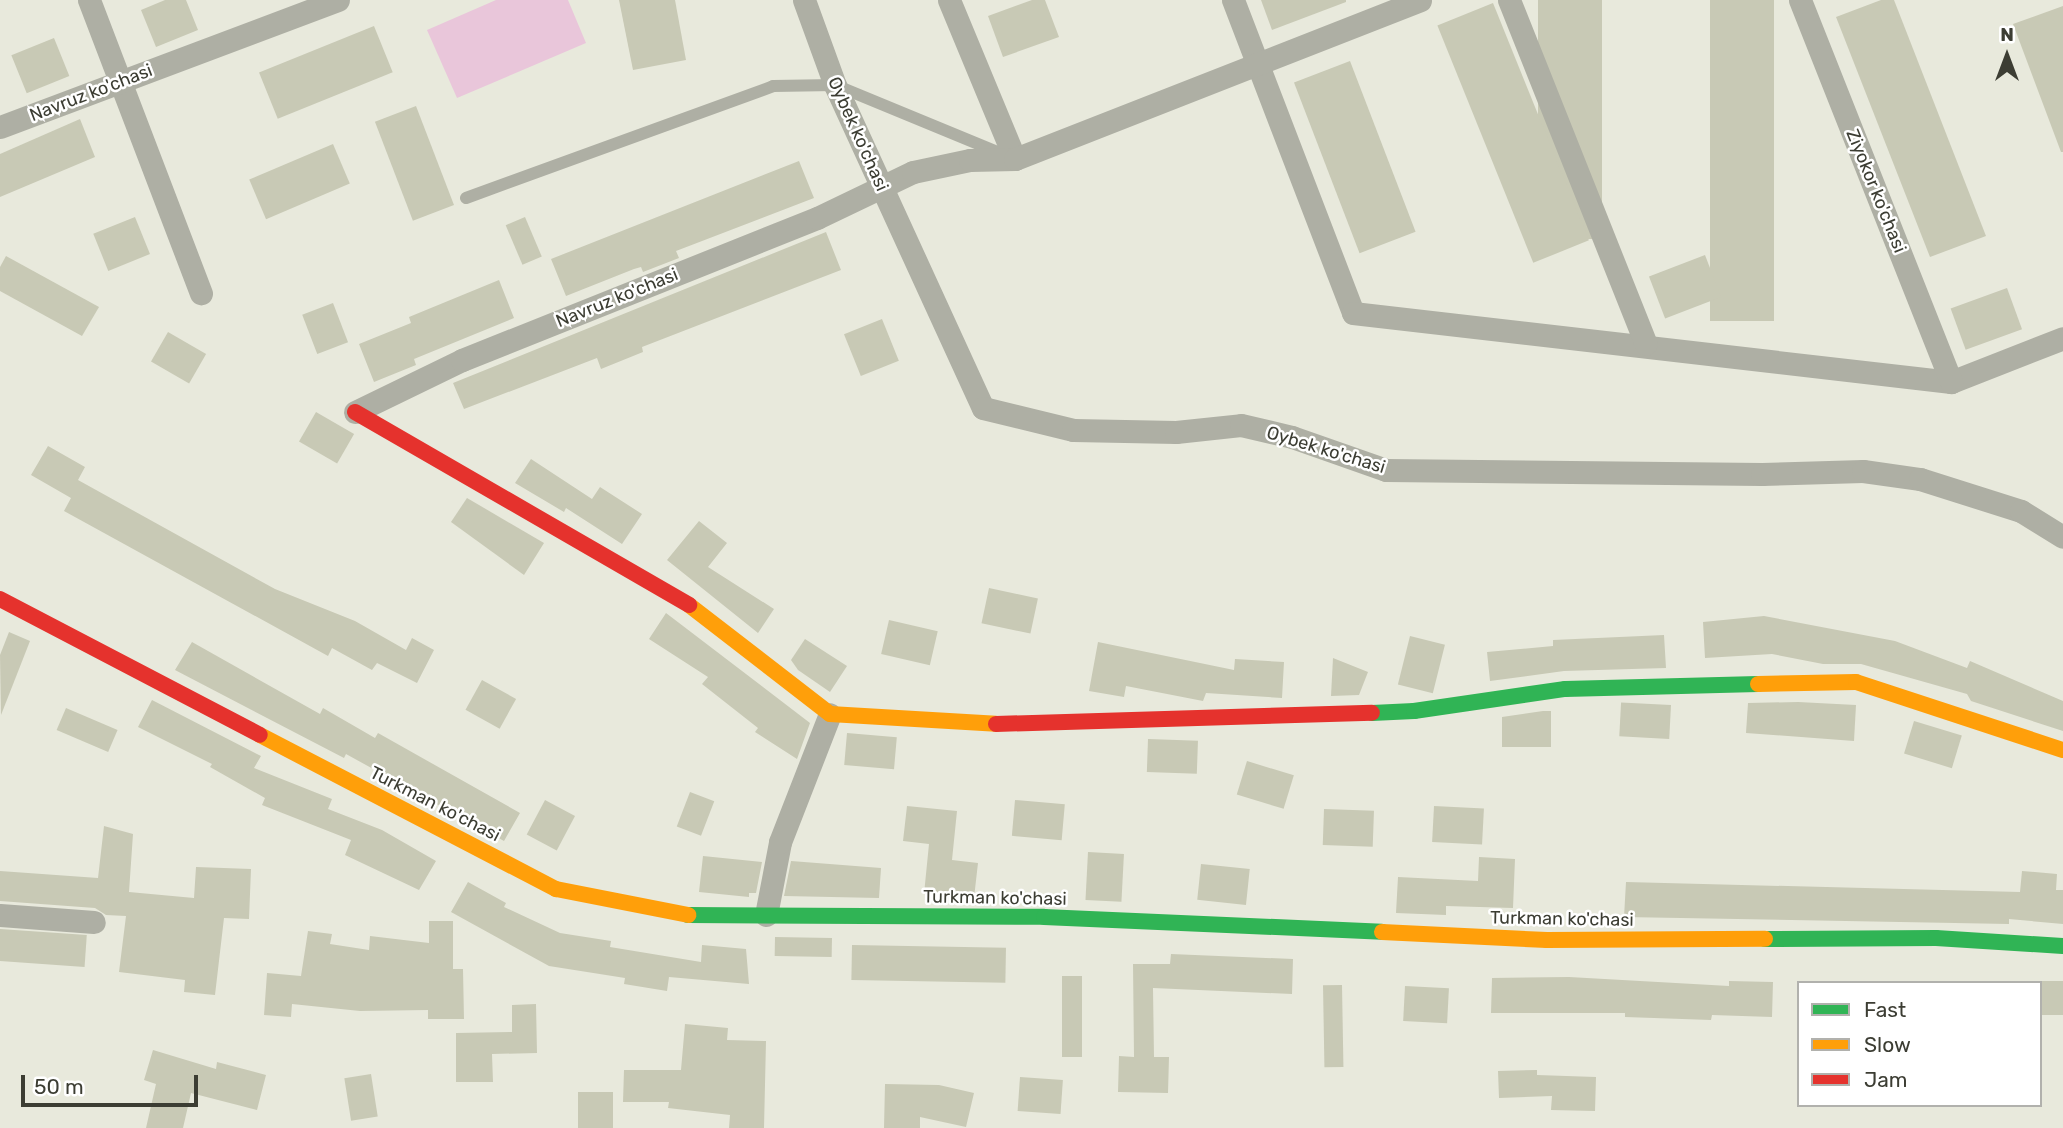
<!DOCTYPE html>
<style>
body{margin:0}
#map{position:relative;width:2063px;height:1128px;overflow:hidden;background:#e8e9dc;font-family:Rubik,sans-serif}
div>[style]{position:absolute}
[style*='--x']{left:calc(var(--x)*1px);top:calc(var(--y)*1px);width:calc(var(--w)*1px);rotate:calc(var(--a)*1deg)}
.green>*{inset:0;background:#e9c6da}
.building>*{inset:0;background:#c8c9b5;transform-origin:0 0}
.lane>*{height:12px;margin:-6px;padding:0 6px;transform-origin:6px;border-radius:6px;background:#aeafa4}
.street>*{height:23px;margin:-11.5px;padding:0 11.5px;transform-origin:11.5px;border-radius:11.5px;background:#aeafa4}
.fast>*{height:16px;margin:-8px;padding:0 8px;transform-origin:8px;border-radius:8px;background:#30b455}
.slow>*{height:16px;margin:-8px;padding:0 8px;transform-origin:8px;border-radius:8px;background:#ff9f0a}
.jam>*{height:16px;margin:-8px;padding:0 8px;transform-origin:8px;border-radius:8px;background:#e5322d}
span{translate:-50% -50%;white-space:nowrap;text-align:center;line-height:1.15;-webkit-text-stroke:5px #fff;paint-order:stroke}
.street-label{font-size:18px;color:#3c3d33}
.legend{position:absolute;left:1797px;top:981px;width:245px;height:126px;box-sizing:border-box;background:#fff;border:2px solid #b1b1ad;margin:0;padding:9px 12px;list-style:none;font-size:21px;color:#3c3d33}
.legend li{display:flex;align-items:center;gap:14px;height:35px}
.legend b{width:35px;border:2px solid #b1b1ad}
.north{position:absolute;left:1972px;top:21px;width:70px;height:70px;-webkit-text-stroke:5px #fff;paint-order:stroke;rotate:0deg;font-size:19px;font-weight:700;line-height:28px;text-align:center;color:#3c3d33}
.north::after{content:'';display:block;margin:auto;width:24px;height:32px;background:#3c3d33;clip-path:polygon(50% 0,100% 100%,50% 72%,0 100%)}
.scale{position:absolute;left:21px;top:1075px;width:177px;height:32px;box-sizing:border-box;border:4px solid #3c3d33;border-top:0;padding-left:9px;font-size:21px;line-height:24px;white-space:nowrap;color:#3c3d33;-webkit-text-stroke:5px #fff;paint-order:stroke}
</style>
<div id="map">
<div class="green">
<i style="clip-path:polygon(496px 0,568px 0,586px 43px,457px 98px,427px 30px)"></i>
</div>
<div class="building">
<i style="clip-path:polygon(165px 0,186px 0,198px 30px,156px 47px,141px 10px)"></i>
<i style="clip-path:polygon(619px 0,675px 0,686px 60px,633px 70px)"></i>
<i style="clip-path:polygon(1032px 0,1045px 0,1059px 37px,1003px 57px,988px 16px)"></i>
<i style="clip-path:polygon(1261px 0,1346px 0,1346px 2px,1272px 30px)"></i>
<i style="left:1538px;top:0;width:64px;height:239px"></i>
<i style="left:1710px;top:0;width:64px;height:321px"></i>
<i style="clip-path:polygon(1881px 0,1894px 0,1986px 236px,1930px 257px,1836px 17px)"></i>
<i style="left:1493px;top:3px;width:256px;height:60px;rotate:68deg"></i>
<i style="clip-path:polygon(2063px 6px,2063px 152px,2061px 152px,2013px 24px)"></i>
<i style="left:374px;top:26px;width:50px;height:124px;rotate:68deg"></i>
<i style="left:54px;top:38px;width:41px;height:46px;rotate:68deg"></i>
<i style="left:1350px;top:61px;width:183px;height:60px;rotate:69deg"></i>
<i style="left:416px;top:106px;width:106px;height:44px;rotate:69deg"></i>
<i style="clip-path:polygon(80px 119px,95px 157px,0 197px,0 154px)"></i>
<i style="left:333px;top:144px;width:43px;height:91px;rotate:67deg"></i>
<i style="clip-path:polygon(799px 161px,814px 198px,676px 251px,679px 258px,643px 272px,641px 267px,634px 269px,566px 296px,551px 259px)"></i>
<i style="left:135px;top:217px;width:40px;height:45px;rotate:68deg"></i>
<i style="left:525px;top:217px;width:43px;height:21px;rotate:67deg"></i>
<i style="clip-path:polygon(826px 232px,841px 270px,642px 347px,643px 352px,601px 369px,597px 358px,464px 409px,453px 383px)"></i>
<i style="left:1705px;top:255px;width:45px;height:60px;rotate:69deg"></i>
<i style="clip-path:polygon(6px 256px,99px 307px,82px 336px,0 291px,0 267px)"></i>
<i style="clip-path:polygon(499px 280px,514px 318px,414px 359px,416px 365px,374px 382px,359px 344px,411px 323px,409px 317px)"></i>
<i style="left:2007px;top:288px;width:44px;height:60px;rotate:70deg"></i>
<i style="left:333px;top:303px;width:42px;height:33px;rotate:69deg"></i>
<i style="left:882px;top:319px;width:45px;height:41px;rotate:68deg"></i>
<i style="left:168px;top:332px;width:44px;height:34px;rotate:30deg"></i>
<i style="left:316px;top:412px;width:44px;height:34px;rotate:30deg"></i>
<i style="clip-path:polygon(48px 446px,85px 467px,78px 480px,275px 589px,355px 621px,406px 650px,412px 638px,434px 650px,417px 683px,377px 663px,372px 670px,332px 648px,328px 656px,64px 511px,71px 498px,31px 475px)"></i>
<i style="clip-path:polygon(531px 459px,592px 499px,600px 487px,642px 514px,622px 544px,566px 508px,564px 512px,515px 483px)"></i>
<i style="clip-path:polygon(467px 498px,544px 543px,524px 575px,451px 522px)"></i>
<i style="clip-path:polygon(699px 521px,727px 543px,708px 567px,774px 609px,758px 633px,667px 560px)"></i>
<i style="left:989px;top:588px;width:50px;height:36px;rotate:12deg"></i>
<i style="clip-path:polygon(666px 613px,810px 723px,797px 759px,755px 732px,758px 728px,702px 684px,708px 677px,649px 639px)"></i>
<i style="clip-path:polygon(1764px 616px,1895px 641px,1967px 668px,1970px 661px,2063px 701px,2063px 731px,1971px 701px,1967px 694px,1861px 664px,1823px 664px,1772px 654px,1705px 658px,1703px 622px)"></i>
<i style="left:889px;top:620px;width:50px;height:35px;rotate:13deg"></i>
<i style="clip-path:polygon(9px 632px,30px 641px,1px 715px,0 655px)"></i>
<i style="clip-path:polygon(1664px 635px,1666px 668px,1564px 671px,1490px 681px,1487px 652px,1553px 646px,1553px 640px)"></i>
<i style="left:1410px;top:636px;width:36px;height:50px;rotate:14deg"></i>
<i style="clip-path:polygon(805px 639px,847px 666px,830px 692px,798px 670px,791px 660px)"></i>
<i style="clip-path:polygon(192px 642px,320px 714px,323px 708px,375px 738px,378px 733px,520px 813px,504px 841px,346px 754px,344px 758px,175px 670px)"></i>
<i style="clip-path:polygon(1098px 642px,1234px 670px,1235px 659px,1284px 662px,1282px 698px,1206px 693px,1203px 701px,1126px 686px,1124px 697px,1089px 691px)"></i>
<i style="clip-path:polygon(1333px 658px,1368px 672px,1359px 695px,1331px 696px)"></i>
<i style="left:482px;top:680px;width:39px;height:34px;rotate:29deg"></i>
<i style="clip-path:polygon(152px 700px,261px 756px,254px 768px,332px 799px,328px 809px,382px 830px,436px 861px,419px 890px,345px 855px,351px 840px,262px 805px,265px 798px,210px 767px,212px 764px,138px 727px)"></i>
<i style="clip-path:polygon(1798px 702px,1856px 705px,1854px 741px,1746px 733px,1748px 703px)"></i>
<i style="left:1671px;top:705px;width:34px;height:50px;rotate:93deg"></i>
<i style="left:66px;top:708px;width:56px;height:24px;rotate:23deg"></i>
<i style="clip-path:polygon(1543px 711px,1551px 711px,1551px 747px,1502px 747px,1502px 717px)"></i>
<i style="left:1914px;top:721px;width:50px;height:34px;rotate:17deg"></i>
<i style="left:847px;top:733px;width:50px;height:32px;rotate:5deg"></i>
<i style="left:1148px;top:739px;width:50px;height:33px;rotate:2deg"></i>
<i style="left:1247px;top:761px;width:49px;height:35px;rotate:17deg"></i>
<i style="left:690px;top:792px;width:26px;height:37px;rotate:21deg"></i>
<i style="left:545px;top:800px;width:34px;height:39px;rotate:28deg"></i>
<i style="left:1015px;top:800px;width:50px;height:36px;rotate:5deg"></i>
<i style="clip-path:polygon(907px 806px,957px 811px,952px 860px,978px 863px,974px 898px,924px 894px,929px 844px,903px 841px)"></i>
<i style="left:1434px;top:806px;width:50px;height:36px;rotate:3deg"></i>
<i style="left:1324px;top:809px;width:50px;height:36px;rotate:2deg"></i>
<i style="clip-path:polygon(104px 826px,133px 834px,129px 892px,194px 898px,196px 867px,251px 869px,249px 919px,224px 918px,215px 995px,184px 992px,185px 980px,119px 972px,126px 916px,106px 915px,95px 908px,0 901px,0 871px,98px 878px)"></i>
<i style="left:1088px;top:852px;width:36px;height:48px;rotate:3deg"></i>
<i style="clip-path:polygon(703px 856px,762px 862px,756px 893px,749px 893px,749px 897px,699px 892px)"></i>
<i style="clip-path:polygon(1479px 857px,1515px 859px,1513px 908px,1446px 906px,1446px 915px,1396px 913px,1398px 877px,1478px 881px)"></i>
<i style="clip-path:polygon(791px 861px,881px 868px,879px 898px,784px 896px)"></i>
<i style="left:1201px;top:864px;width:49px;height:36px;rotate:6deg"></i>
<i style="clip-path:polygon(2022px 871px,2057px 874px,2056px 890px,2063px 890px,2063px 924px,2009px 919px,2009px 924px,1624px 917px,1626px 882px,2020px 892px)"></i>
<i style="clip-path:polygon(468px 882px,506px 903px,504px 907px,560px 933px,611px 941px,610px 947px,701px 962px,702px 945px,746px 949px,749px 984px,669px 977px,667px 991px,624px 984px,625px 978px,549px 966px,451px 912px)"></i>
<i style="clip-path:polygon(429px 921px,453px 921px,453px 969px,463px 969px,464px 1019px,428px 1019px,428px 1010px,360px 1011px,292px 1004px,291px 1017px,264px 1015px,267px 973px,301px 976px,308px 931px,332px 934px,330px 944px,369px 950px,370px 936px,429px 943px)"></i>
<i style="left:0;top:929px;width:87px;height:32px;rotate:4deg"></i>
<i style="left:775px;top:937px;width:57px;height:19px;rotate:1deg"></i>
<i style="left:852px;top:945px;width:154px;height:35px;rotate:1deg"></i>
<i style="clip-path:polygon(1171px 954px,1293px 959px,1292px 994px,1153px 988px,1154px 1057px,1169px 1057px,1168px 1093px,1118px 1092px,1119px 1056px,1134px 1057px,1133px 964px,1170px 964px)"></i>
<i style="left:1062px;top:976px;width:20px;height:81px"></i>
<i style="clip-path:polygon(1569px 977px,1729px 986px,1729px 981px,1773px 982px,1772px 1017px,1712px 1015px,1711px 1020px,1625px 1017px,1625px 1013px,1491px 1013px,1492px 978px)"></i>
<i style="left:2042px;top:981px;width:21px;height:34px"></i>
<i style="left:1342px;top:985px;width:82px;height:19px;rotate:89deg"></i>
<i style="left:1405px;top:986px;width:44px;height:35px;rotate:3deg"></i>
<i style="clip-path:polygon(536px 1004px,537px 1053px,492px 1054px,493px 1082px,456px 1082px,456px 1033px,512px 1032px,512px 1005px)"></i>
<i style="clip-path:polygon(685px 1024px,728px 1028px,727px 1040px,766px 1041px,764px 1128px,729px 1128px,730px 1115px,668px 1108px,669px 1102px,623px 1102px,624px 1070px,681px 1070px)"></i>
<i style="clip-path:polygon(153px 1050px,216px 1069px,217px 1062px,266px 1075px,257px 1110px,191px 1093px,183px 1128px,146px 1128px,156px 1084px,144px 1080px)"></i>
<i style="clip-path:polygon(1537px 1070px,1537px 1075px,1596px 1077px,1595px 1111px,1551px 1110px,1552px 1096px,1499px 1098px,1498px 1071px)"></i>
<i style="left:371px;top:1074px;width:43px;height:27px;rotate:81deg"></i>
<i style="left:1020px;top:1077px;width:43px;height:34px;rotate:4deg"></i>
<i style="clip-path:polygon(885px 1084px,939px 1085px,974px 1093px,966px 1127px,920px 1117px,920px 1128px,884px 1128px)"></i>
<i style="left:578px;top:1092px;width:35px;height:36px"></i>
</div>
<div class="lane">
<i style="--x:466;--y:198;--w:327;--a:-20"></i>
<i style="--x:773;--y:86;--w:62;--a:-0.9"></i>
<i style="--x:835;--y:85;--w:181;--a:22.4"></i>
</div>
<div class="street">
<i style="--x:89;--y:0;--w:314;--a:69.1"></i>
<i style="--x:804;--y:0;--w:90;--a:70"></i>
<i style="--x:835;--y:85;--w:355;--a:65.4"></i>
<i style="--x:983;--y:408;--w:93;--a:13.7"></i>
<i style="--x:1073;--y:430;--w:103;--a:1.1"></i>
<i style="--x:1176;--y:432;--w:65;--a:-6.1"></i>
<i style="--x:1241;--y:425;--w:52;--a:13.2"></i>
<i style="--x:1292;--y:437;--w:100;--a:19.3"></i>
<i style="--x:1386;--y:470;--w:376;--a:0.6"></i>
<i style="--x:1762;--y:474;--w:101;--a:-1.7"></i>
<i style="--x:1863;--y:471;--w:58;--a:8"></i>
<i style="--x:1920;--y:479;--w:106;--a:17.6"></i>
<i style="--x:2021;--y:511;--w:49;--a:31.8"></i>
<i style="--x:949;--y:0;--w:172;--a:67.5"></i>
<i style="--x:1233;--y:0;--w:335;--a:69"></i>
<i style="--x:1353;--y:313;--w:602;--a:6.58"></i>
<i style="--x:1951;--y:382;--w:120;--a:-21.4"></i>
<i style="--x:1509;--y:0;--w:370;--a:68.3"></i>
<i style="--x:1800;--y:0;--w:411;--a:68.4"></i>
<i style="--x:0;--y:127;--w:361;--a:-20.6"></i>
<i style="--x:355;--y:412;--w:119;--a:-25.9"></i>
<i style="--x:462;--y:360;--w:382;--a:-21.8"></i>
<i style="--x:817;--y:218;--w:106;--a:-25.6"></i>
<i style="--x:913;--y:172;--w:58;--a:-11.9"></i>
<i style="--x:970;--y:160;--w:45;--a:-1.3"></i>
<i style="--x:1015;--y:159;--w:435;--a:-21.4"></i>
<i style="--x:0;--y:915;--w:94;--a:4.3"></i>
<i style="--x:766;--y:915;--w:74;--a:-79.1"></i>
<i style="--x:780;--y:842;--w:137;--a:-68.7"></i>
</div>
<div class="fast">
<i style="--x:1372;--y:713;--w:42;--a:-2.7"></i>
<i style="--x:1414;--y:711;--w:153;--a:-8.3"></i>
<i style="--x:1565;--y:689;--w:193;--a:-1.5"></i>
<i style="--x:688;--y:915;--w:356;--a:0.3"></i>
<i style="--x:1044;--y:917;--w:338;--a:2.5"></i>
<i style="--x:1765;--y:939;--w:171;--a:-0.3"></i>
<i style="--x:1936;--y:938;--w:127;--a:3.6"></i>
</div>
<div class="slow">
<i style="--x:689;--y:605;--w:178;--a:37.7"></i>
<i style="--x:830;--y:714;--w:166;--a:3.4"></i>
<i style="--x:1758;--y:684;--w:98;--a:-1.2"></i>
<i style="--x:1856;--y:682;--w:218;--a:18.2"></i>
<i style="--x:260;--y:735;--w:334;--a:27.5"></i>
<i style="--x:556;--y:889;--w:135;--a:11.1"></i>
<i style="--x:1382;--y:932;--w:165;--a:2.8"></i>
<i style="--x:1547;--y:940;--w:218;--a:-0.3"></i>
</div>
<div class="jam">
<i style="--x:355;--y:412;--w:386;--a:30"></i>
<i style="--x:0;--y:599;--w:293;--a:27.6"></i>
<i style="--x:996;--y:724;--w:376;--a:-1.7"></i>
</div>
<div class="street-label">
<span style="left:91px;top:93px;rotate:-21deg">Navruz ko'chasi</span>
<span style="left:858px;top:134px;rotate:66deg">Oybek ko'chasi</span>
<span style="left:1876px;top:191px;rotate:68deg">Ziyokor ko'chasi</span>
<span style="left:617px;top:298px;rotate:-22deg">Navruz ko'chasi</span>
<span style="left:1326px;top:450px;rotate:17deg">Oybek ko'chasi</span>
<span style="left:435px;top:804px;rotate:27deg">Turkman ko'chasi</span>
<span style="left:995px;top:898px;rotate:1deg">Turkman ko'chasi</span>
<span style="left:1562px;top:919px;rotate:1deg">Turkman ko'chasi</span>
</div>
<ul class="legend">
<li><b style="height:9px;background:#30b455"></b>Fast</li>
<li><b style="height:9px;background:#ff9f0a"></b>Slow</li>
<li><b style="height:9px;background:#e5322d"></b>Jam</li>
</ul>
<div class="north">N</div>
<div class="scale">50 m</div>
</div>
